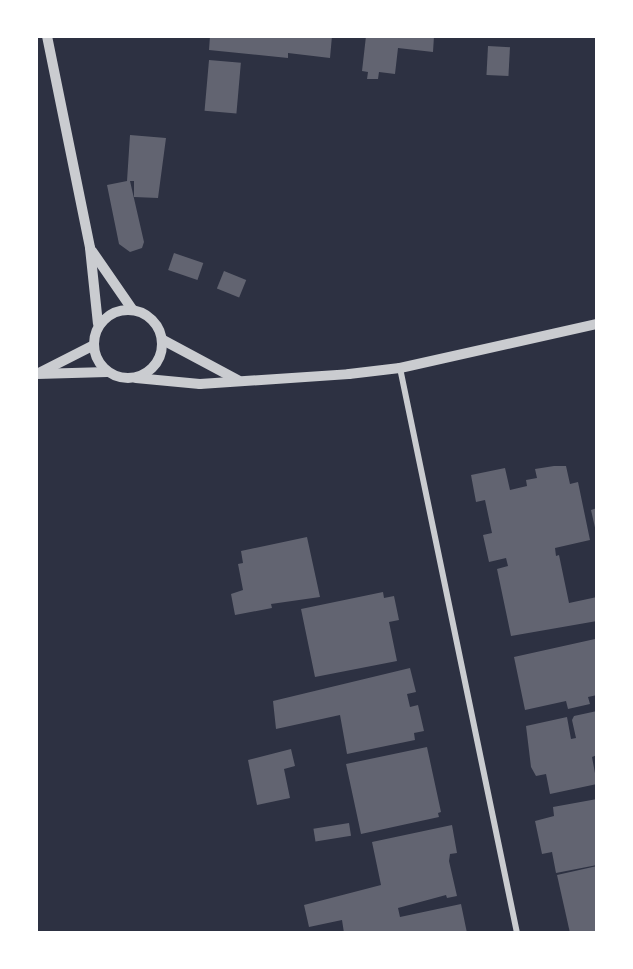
<!DOCTYPE html>
<style>
body{margin:0}
#map{position:relative;width:633px;height:969px;overflow:hidden;background:#2d3142;font-family:"Sofia Sans Condensed",sans-serif}
div>[style]{position:absolute}
[style*='--x']{left:calc(var(--x)*1px);top:calc(var(--y)*1px);width:calc(var(--w)*1px);rotate:calc(var(--a)*1deg)}
.building>*{inset:0;background:#626471;transform-origin:0 0}
.minor>*{height:6px;margin:-3px;padding:0 3px;transform-origin:3px;border-radius:3px;background:#caccd0}
.tertiary>*{height:10px;margin:-5px;padding:0 5px;transform-origin:5px;border-radius:5px;background:#caccd0}
.tertiary>.ring{margin:-5px;padding:0;box-sizing:content-box;background:none;border:10px solid #caccd0;border-radius:50%}
span{translate:-50% -50%;white-space:nowrap;text-align:center;line-height:1.15;-webkit-text-stroke:4.5px #fff;paint-order:stroke}
.frame{position:absolute;inset:0;border:38px solid #fff;pointer-events:none}
</style>
<div id="map">
<div class="building">
<i style="clip-path:polygon(210px 36px,332px 36px,330px 58px,288px 53px,288px 58px,209px 50px)"></i>
<i style="clip-path:polygon(366px 36px,434px 36px,433px 52px,398px 48px,395px 74px,379px 72px,378px 79px,367px 79px,368px 72px,362px 71px)"></i>
<i style="left:488px;top:46px;width:22px;height:29px;rotate:3deg"></i>
<i style="left:209px;top:60px;width:32px;height:51px;rotate:5deg"></i>
<i style="clip-path:polygon(130px 135px,166px 138px,158px 198px,134px 197px,134px 181px,130px 181px,144px 242px,142px 248px,130px 252px,119px 244px,107px 185px,127px 181px)"></i>
<i style="left:174px;top:253px;width:31px;height:18px;rotate:19deg"></i>
<i style="left:224px;top:271px;width:24px;height:19px;rotate:22deg"></i>
<i style="clip-path:polygon(554px 466px,566px 466px,570px 484px,578px 482px,590px 540px,555px 548px,556px 556px,559px 555px,569px 603px,597px 597px,597px 621px,511px 636px,497px 569px,508px 566px,506px 558px,489px 562px,483px 535px,492px 533px,485px 500px,476px 502px,471px 475px,505px 468px,510px 490px,527px 486px,526px 480px,537px 478px,535px 469px)"></i>
<i style="clip-path:polygon(597px 508px,597px 532px,596px 532px,591px 510px)"></i>
<i style="clip-path:polygon(307px 537px,320px 597px,271px 604px,272px 608px,235px 615px,231px 594px,243px 590px,238px 564px,243px 563px,241px 551px)"></i>
<i style="clip-path:polygon(383px 592px,384px 598px,394px 596px,399px 620px,389px 622px,397px 661px,315px 677px,301px 609px)"></i>
<i style="clip-path:polygon(595px 639px,597px 695px,588px 697px,590px 704px,568px 709px,566px 701px,525px 710px,514px 657px)"></i>
<i style="clip-path:polygon(410px 668px,416px 692px,407px 694px,410px 707px,418px 705px,424px 731px,414px 733px,415px 740px,347px 754px,340px 715px,276px 729px,273px 701px)"></i>
<i style="clip-path:polygon(597px 711px,597px 755px,592px 757px,597px 784px,550px 794px,546px 774px,536px 776px,531px 767px,526px 726px,567px 717px,571px 739px,576px 738px,572px 720px,574px 716px)"></i>
<i style="clip-path:polygon(427px 747px,441px 812px,438px 813px,439px 817px,361px 834px,346px 764px)"></i>
<i style="clip-path:polygon(291px 749px,295px 766px,284px 769px,290px 798px,257px 805px,248px 760px)"></i>
<i style="clip-path:polygon(597px 799px,597px 865px,556px 873px,552px 852px,542px 854px,535px 821px,554px 816px,553px 807px)"></i>
<i style="left:349px;top:823px;width:13px;height:36px;rotate:81deg"></i>
<i style="clip-path:polygon(452px 825px,457px 853px,450px 854px,449px 861px,457px 896px,447px 898px,446px 895px,398px 908px,400px 917px,461px 904px,467px 933px,344px 933px,342px 920px,309px 927px,304px 905px,381px 885px,372px 842px)"></i>
<i style="clip-path:polygon(597px 866px,597px 933px,570px 933px,557px 875px)"></i>
</div>
<div class="minor">
<i style="--x:400;--y:368;--w:577;--a:78.3"></i>
</div>
<div class="tertiary">
<i style="--x:47;--y:36;--w:216;--a:78.5"></i>
<i style="--x:90;--y:248;--w:76;--a:84"></i>
<i style="--x:92;--y:251;--w:70;--a:55.4"></i>
<i class="ring" style="left:94px;top:310px;width:58px;height:58px"></i>
<i style="--x:163;--y:340;--w:85;--a:28.1"></i>
<i style="--x:39;--y:373;--w:59;--a:-27"></i>
<i style="--x:37;--y:374;--w:70;--a:-1.6"></i>
<i style="--x:136;--y:378;--w:64;--a:5.4"></i>
<i style="--x:200;--y:384;--w:149;--a:-3.8"></i>
<i style="--x:349;--y:374;--w:51;--a:-6.7"></i>
<i style="--x:400;--y:368;--w:202;--a:-12.6"></i>
</div>
<div class="frame"></div>
</div>
